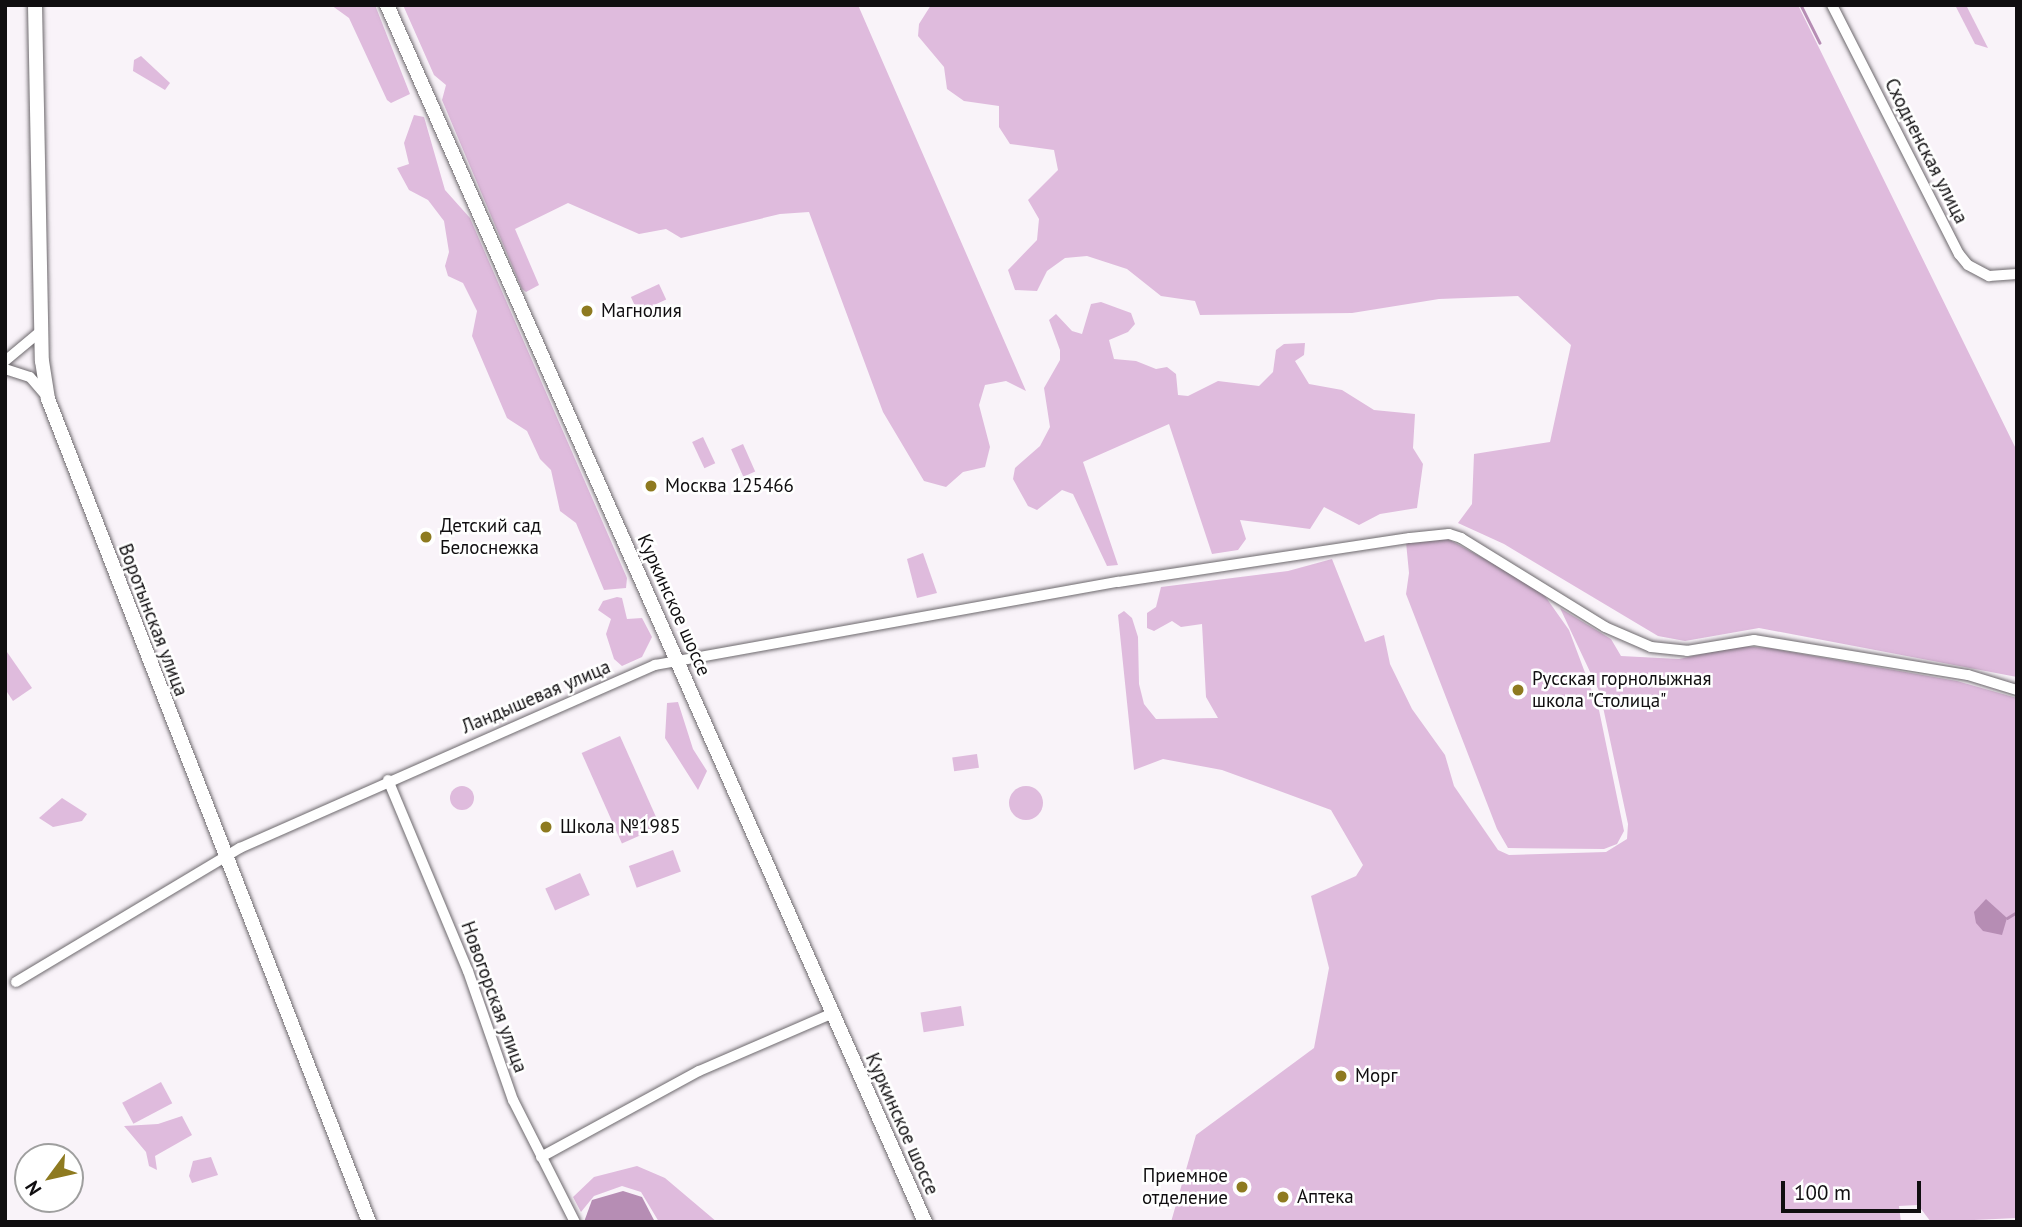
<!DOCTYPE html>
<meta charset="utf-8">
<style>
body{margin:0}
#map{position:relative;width:2022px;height:1227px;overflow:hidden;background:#f9f3f9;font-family:"PT Sans",sans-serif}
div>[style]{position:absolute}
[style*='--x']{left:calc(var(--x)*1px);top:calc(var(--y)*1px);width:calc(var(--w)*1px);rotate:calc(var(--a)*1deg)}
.green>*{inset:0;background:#dfbbdd;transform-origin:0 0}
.round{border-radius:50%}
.water>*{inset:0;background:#b68db4}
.stream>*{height:2.5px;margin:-1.25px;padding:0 1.25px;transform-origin:1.25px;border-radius:1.25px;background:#b68db4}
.roads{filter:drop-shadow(0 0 2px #6d696d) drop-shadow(0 0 2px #6d696d)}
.street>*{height:10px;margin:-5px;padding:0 5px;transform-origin:5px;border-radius:5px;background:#fff}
.secondary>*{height:14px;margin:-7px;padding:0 7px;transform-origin:7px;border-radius:7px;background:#fff}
.dots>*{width:19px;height:19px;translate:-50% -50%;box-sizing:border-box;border:4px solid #fff;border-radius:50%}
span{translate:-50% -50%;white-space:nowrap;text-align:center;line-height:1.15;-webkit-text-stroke:5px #fff;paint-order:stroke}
.street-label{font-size:19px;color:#100e10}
.poi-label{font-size:19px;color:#100e10}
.left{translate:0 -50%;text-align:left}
.right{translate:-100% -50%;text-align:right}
.frame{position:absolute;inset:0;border:7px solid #100e10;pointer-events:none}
.north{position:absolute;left:14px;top:1143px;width:70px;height:70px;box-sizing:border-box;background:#fff;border:2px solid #9f9f9f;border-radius:50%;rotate:237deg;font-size:19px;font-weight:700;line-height:28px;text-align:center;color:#100e10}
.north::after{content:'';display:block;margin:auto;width:24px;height:32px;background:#8e7a20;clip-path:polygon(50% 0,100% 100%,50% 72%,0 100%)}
.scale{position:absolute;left:1781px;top:1181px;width:140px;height:32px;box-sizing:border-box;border:4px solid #100e10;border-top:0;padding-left:9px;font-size:21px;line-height:24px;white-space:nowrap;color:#100e10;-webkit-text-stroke:5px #fff;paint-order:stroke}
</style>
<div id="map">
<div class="green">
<i style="clip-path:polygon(331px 5px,375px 5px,410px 94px,391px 103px,387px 100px,349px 18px)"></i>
<i style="clip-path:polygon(403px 5px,858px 5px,1026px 391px,1006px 381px,985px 385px,979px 405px,990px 447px,985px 467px,963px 472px,946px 487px,924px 481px,883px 412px,809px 212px,780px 214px,681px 238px,666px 229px,639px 234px,568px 203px,515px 229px,539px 285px,526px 292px,522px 289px,442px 100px,446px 85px,434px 75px)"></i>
<i style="clip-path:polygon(931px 5px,1798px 5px,2017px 451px,2017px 677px,1759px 628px,1685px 641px,1658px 636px,1504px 544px,1458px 523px,1472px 504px,1474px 454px,1550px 442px,1571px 345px,1518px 296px,1439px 299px,1352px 313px,1200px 315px,1195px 301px,1161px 296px,1127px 269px,1087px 256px,1065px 258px,1047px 271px,1037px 291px,1015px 290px,1008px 270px,1037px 240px,1039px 219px,1028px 200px,1058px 170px,1054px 150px,1010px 144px,999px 127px,999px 106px,964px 101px,947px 89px,944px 67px,918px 36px,919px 24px)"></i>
<i style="clip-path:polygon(1955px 5px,1966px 5px,1988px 48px,1975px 44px)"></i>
<i style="clip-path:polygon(141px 56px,170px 83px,165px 90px,133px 71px,134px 60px)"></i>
<i style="clip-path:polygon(414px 115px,424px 117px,445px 190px,470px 218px,627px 578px,626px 588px,604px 590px,576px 523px,560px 511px,551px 470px,540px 459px,527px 431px,507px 418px,472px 336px,477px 311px,463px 283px,448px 276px,445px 266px,449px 252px,444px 221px,428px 200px,409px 190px,397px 168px,409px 164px,404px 143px)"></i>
<i style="left:659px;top:284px;width:17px;height:31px;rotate:65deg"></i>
<i style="clip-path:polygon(1101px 302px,1131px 313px,1135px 324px,1128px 332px,1109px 340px,1114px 359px,1136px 361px,1156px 369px,1167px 367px,1176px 374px,1178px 395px,1188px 396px,1218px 381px,1259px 386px,1273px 372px,1276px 350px,1284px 344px,1305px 343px,1304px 355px,1295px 361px,1309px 384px,1342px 390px,1374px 410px,1415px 414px,1413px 448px,1423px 464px,1417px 508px,1380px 514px,1359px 525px,1324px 507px,1310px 529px,1240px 520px,1246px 539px,1238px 550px,1212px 554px,1169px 424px,1083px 462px,1118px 565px,1107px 566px,1073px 494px,1062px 490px,1037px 510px,1028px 506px,1013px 479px,1015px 468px,1040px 446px,1050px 427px,1044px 388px,1060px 360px,1060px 350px,1049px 320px,1056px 314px,1072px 331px,1082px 334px,1091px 304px)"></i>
<i style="left:703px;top:437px;width:29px;height:12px;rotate:65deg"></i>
<i style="left:743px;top:444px;width:30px;height:13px;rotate:66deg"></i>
<i style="clip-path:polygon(1448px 539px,1540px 589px,1569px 630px,1599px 710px,1624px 831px,1617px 844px,1604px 849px,1508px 848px,1497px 829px,1406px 594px,1409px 573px,1406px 542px)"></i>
<i style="clip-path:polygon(923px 553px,937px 593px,917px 598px,907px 559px)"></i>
<i style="clip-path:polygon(1332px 559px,1365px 642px,1384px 635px,1390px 664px,1412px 709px,1445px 755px,1454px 786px,1498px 850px,1509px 855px,1606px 852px,1627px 839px,1628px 824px,1600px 693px,1560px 608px,1611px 639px,1621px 656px,1679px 659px,1739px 646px,1768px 648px,1957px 681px,2017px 698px,2017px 1218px,1931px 1222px,1918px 1205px,1899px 1206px,1901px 1222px,1171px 1222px,1196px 1135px,1314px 1048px,1329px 968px,1311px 896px,1356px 876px,1363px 865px,1331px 810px,1222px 770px,1163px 759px,1134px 770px,1118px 615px,1124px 611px,1132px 618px,1138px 637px,1139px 684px,1144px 704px,1156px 719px,1218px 718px,1206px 697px,1202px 624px,1181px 627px,1172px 621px,1154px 631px,1147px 628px,1147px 613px,1156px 607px,1161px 587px,1288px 571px)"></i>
<i style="clip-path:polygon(617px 597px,622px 598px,627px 619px,642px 618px,652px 637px,642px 657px,622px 666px,614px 659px,606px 634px,611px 619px,598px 610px,603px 601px)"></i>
<i style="clip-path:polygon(7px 652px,32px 688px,13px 701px,5px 689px)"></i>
<i style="clip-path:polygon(678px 702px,693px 749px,707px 771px,698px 790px,665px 738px,667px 703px)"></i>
<i style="left:620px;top:736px;width:99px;height:42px;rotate:66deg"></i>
<i style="left:977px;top:754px;width:14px;height:25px;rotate:82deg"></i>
<i class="round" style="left:450px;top:786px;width:24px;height:24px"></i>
<i class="round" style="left:1009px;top:786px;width:34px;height:34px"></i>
<i style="clip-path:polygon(62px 798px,87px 814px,82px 821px,53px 827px,39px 818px)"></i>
<i style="left:673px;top:850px;width:23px;height:47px;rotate:70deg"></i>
<i style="left:580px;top:873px;width:24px;height:38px;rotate:66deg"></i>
<i style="left:961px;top:1006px;width:20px;height:41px;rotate:81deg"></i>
<i style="left:161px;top:1082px;width:24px;height:44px;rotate:62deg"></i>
<i style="clip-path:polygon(182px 1116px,192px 1135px,155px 1156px,157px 1170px,149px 1166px,146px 1152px,124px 1126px,158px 1124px)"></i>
<i style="clip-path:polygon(211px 1157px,218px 1175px,192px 1183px,189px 1176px,193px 1161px)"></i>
<i style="clip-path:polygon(637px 1166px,665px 1178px,717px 1222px,659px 1222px,641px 1192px,622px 1186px,594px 1196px,581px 1212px,573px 1197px,594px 1177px)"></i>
</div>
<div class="water">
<i style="clip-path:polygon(1986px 899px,2007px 918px,2002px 935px,1983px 931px,1976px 923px,1974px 912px)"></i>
<i style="clip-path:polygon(623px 1191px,642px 1197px,655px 1222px,584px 1222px,592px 1200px)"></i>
</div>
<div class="stream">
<i style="--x:1801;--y:5;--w:42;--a:63.4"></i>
<i style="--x:2007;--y:918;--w:12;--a:-31"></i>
</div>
<div class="roads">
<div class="street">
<i style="--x:1832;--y:5;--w:280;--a:63"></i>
<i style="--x:1959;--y:254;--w:14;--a:51"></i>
<i style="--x:1968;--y:265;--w:24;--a:28"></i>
<i style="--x:1989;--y:276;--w:28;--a:-4"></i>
<i style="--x:5;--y:361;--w:47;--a:-39.8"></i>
<i style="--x:5;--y:369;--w:26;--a:18"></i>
<i style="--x:30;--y:377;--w:23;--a:49"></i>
<i style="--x:388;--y:780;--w:207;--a:67.3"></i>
<i style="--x:468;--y:971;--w:137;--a:70.8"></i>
<i style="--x:513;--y:1100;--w:137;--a:63.1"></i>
<i style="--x:16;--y:982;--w:261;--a:-30.9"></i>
<i style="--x:240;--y:848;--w:454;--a:-23.8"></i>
<i style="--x:655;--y:665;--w:470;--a:-10.2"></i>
<i style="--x:1118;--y:582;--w:295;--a:-8.6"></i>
<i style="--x:1410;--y:538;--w:39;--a:-6"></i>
<i style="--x:1449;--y:534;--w:13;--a:18"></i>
<i style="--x:1461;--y:538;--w:169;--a:31.7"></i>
<i style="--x:1605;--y:627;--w:50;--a:23.5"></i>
<i style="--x:1651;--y:647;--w:36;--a:6"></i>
<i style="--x:1687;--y:651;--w:68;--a:-9.3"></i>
<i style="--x:1754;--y:640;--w:217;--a:9.3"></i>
<i style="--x:1968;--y:675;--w:51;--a:17"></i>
<i style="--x:541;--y:1157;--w:180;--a:-28.6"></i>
<i style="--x:699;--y:1071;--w:144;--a:-23.4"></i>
</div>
<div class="secondary">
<i style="--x:35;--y:5;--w:356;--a:88.9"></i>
<i style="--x:42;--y:361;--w:38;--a:81"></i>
<i style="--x:48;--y:399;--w:883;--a:68.69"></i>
<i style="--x:387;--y:5;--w:1331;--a:66.15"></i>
</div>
</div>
<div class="dots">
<i style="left:587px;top:311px;background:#8e7a20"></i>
<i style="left:651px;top:486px;background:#8e7a20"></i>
<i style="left:426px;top:537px;background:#8e7a20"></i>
<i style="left:1518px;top:690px;background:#8e7a20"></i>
<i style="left:546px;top:827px;background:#8e7a20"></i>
<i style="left:1341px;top:1076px;background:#8e7a20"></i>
<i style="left:1242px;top:1187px;background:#8e7a20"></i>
<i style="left:1283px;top:1197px;background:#8e7a20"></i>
</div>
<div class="street-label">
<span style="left:1926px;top:151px;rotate:63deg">Сходненская улица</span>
<span style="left:674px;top:605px;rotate:66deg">Куркинское шоссе</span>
<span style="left:153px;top:620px;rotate:69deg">Воротынская улица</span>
<span style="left:536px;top:697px;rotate:-23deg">Ландышевая улица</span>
<span style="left:494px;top:997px;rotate:70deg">Новогорская улица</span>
<span style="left:902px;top:1124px;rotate:66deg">Куркинское шоссе</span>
</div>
<div class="poi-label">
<span class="left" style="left:601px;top:311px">Магнолия</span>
<span class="left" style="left:665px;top:486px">Москва 125466</span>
<span class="left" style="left:440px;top:537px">Детский сад<br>Белоснежка</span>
<span class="left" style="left:1532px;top:690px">Русская горнолыжная<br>школа "Столица"</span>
<span class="left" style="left:560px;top:827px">Школа №1985</span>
<span class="left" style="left:1355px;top:1076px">Морг</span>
<span class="right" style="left:1228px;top:1187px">Приемное<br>отделение</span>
<span class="left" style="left:1297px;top:1197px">Аптека</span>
</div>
<div class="frame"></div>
<div class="north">N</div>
<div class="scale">100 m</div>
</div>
